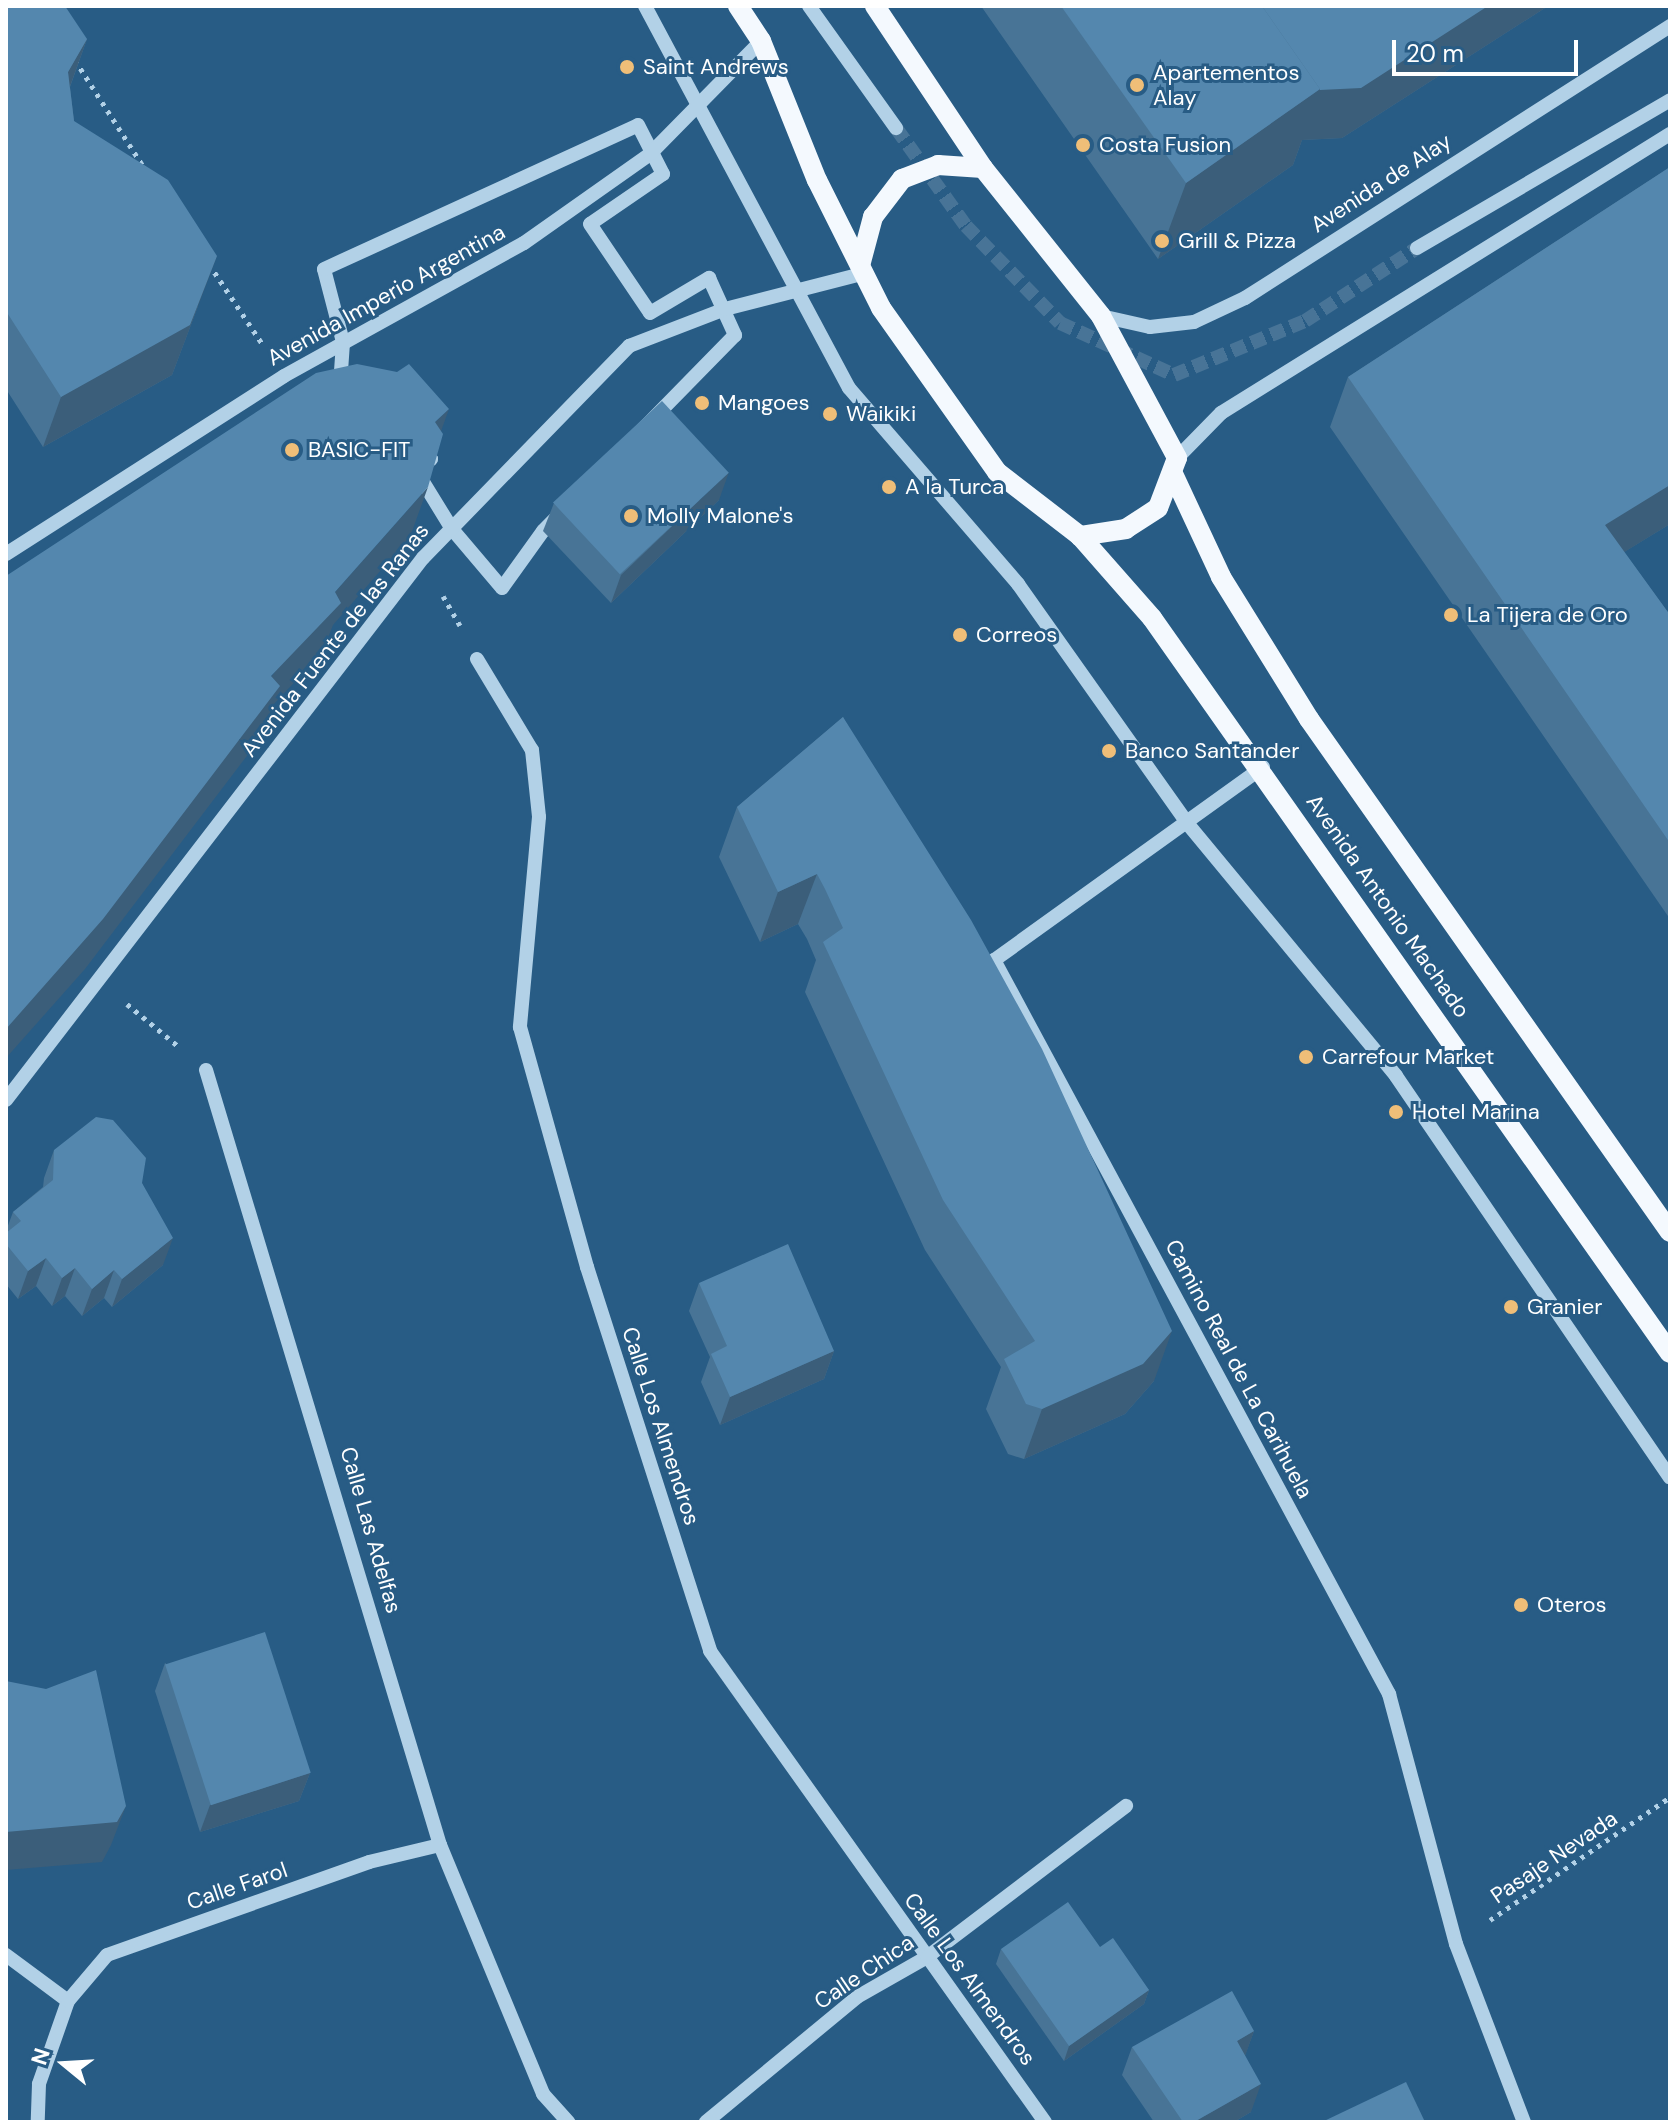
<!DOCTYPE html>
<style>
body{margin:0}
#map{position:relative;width:1676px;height:2128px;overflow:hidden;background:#285c85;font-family:"DM Sans",sans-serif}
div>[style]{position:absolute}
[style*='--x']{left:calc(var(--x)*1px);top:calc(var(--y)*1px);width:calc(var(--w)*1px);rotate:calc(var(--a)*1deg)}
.minor-tunnel>*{height:14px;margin-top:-7px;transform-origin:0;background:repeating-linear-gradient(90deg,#487497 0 14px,transparent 0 21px)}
.path>*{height:5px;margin-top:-2.5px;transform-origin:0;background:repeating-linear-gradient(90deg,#b2d1e7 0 4px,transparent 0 10px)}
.minor>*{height:14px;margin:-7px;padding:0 7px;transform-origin:7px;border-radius:7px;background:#b2d1e7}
.major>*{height:20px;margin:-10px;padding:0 10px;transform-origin:10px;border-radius:10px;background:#f4f9fe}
.wall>*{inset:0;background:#487496}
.shaded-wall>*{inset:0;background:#3b5e7a}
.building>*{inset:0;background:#5487ae;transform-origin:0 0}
.dots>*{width:22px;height:22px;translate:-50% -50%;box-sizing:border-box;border:4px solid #285c85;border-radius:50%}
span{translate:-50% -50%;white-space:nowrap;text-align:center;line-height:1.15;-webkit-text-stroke:6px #285c85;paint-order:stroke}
.poi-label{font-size:22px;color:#fff}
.left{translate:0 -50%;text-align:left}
.street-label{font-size:22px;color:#fff}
.frame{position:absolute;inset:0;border:8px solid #fff;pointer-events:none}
.north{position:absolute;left:24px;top:2024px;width:80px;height:80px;-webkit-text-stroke:6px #285c85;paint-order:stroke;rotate:288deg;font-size:22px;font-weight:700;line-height:32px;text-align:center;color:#fff}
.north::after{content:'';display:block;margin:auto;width:28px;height:36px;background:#fff;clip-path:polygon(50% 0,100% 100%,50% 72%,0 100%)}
.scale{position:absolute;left:1392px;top:40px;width:186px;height:36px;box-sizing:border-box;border:4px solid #fff;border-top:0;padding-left:10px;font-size:24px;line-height:28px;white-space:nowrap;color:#fff;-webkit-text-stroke:6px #285c85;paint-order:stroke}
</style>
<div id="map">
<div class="minor-tunnel">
<i style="--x:896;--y:128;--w:120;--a:54.5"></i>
<i style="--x:966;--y:226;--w:135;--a:45.9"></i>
<i style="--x:1060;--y:323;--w:125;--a:24.5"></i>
<i style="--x:1174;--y:375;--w:142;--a:-22.4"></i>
<i style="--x:1305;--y:321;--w:134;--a:-33.1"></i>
</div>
<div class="path">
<i style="--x:75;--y:60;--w:126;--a:57.3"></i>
<i style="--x:209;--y:264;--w:97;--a:56.3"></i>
<i style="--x:443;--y:596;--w:34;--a:60"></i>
<i style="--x:127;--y:1004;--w:66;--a:39.5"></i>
<i style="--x:1490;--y:1920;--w:218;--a:-34.3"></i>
</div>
<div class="minor">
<i style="--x:645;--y:6;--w:433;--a:61.9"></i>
<i style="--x:849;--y:388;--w:259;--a:49.2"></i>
<i style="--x:1018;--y:584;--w:293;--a:54.7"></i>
<i style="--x:1187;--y:823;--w:328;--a:50.4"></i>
<i style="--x:1396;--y:1076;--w:486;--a:55.7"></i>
<i style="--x:809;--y:6;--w:150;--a:54.5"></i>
<i style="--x:638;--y:125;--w:55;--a:63"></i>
<i style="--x:663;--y:174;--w:88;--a:145.6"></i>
<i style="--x:590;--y:224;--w:107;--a:56"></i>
<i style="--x:650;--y:313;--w:69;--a:-30.7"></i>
<i style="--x:709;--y:278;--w:63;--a:65.5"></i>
<i style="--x:735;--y:335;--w:274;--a:134.4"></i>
<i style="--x:543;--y:531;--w:70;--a:125.7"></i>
<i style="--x:502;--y:588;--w:77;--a:-130.3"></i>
<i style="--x:452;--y:529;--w:67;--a:-121.6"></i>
<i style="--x:417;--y:472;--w:19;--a:-43"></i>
<i style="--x:431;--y:459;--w:62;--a:-131.7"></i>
<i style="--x:390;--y:413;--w:14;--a:141"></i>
<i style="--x:379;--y:422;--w:42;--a:-169"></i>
<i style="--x:338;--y:414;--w:72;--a:-86"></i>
<i style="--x:343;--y:342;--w:75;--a:-104.6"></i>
<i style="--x:324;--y:269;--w:345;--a:-24.6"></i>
<i style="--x:1417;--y:248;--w:293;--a:-30.3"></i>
<i style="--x:1101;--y:316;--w:50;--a:12.7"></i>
<i style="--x:1150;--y:327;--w:44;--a:-6.5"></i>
<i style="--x:1194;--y:322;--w:56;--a:-25.2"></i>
<i style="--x:1245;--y:298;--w:505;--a:-32.62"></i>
<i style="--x:1177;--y:458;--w:63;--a:-45.6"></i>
<i style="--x:1221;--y:413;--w:529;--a:-31.86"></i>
<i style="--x:6;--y:554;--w:330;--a:-32.6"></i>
<i style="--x:284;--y:376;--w:274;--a:-29"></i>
<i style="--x:524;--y:243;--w:154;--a:-35.2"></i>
<i style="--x:650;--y:154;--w:158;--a:-45.5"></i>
<i style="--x:477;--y:659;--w:106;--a:58.9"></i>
<i style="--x:532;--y:750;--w:67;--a:84"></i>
<i style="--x:539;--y:817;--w:211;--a:95.2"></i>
<i style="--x:520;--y:1027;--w:249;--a:74.4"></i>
<i style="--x:587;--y:1267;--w:403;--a:72.2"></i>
<i style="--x:710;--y:1651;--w:578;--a:54.58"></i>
<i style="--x:1263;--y:767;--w:331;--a:144.3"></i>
<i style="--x:994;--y:960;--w:834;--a:61.71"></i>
<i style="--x:1389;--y:1694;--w:259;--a:75"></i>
<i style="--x:1456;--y:1944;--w:191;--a:69.1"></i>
<i style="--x:206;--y:1070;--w:810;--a:73.2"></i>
<i style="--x:440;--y:1845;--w:269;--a:67.5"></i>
<i style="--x:543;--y:2094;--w:38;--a:48"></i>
<i style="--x:6;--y:1100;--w:684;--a:-52.43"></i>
<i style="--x:423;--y:558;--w:296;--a:-45.8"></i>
<i style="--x:629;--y:346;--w:103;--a:-21.1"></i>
<i style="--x:725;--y:309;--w:145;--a:-14.4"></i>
<i style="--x:6;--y:1955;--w:77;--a:36.6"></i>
<i style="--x:68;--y:2001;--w:88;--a:109.3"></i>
<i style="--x:39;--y:2084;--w:38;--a:92"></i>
<i style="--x:68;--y:2001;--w:60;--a:-49.7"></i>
<i style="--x:107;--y:1955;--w:278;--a:-19.5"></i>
<i style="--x:369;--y:1862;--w:73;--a:-13.5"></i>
<i style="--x:706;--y:2122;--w:196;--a:-39.6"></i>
<i style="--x:857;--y:1997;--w:81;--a:-29.7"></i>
<i style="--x:927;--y:1957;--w:250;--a:-37.2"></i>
</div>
<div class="major">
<i style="--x:738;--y:6;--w:42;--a:56.7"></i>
<i style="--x:761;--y:41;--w:150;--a:68.1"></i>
<i style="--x:817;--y:180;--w:143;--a:63.4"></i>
<i style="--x:881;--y:308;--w:201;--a:54.7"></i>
<i style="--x:997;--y:472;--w:105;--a:37.6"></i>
<i style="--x:1080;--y:536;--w:109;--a:48.7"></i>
<i style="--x:1152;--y:618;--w:899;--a:54.83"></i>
<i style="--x:875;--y:6;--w:195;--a:56.3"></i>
<i style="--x:983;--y:168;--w:189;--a:51.4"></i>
<i style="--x:1101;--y:316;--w:161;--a:61.8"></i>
<i style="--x:1177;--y:458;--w:53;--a:110.8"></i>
<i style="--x:1158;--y:508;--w:38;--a:147"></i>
<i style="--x:1126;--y:529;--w:47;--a:171.3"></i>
<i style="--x:861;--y:262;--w:47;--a:-75.1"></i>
<i style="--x:873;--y:217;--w:48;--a:-52.7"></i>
<i style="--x:902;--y:179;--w:39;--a:-21"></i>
<i style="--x:938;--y:165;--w:45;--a:3.8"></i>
<i style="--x:1174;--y:476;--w:111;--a:65"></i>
<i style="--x:1221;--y:577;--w:167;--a:58.2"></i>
<i style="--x:1309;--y:719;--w:627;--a:54.87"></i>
</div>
<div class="wall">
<i style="clip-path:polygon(6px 6px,87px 39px,70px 87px,74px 121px,198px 306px,172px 375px,43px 447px,6px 389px)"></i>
<i style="clip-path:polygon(981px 6px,1548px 6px,1342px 138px,1302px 140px,1293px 165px,1158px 259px)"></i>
<i style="clip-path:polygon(1670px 167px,1670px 524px,1624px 552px,1670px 615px,1670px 919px,1330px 427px,1348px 377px)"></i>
<i style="clip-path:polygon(719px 500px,611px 603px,543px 531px,554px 503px)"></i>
<i style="clip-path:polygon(843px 717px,1154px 1381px,1125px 1414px,1024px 1459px,1008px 1454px,986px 1409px,1001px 1367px,925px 1250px,805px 992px,816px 960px,807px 939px,798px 924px,760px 942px,719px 857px,737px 807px)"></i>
<i style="clip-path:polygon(54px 1150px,142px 1183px,163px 1265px,112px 1307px,104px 1298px,82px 1316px,65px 1296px,52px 1306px,36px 1286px,18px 1299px,6px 1284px,6px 1231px,13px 1212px,43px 1187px,44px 1178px)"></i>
<i style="clip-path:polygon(699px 1283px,834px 1351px,824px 1379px,720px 1425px,701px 1382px,710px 1357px,689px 1311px)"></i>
<i style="clip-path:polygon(165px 1663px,310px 1773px,299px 1801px,200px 1832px,155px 1691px)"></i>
<i style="clip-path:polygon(1100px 1947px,1149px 1990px,1144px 2004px,1064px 2061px,996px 1964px,1001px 1949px)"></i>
<i style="clip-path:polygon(1254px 2031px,1245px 2055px,1251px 2112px,1234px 2122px,1154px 2122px,1122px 2075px,1132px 2047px)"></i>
</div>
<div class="shaded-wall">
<i style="clip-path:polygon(1488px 6px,1548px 6px,1342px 138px,1302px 140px,1293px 165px,1158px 259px,1186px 183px,1320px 89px)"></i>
<i style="clip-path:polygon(87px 39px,69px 89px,68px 72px)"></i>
<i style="clip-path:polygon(217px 256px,172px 375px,43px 447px,61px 397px)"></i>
<i style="clip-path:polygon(449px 409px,431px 459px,435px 422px)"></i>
<i style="clip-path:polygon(1670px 462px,1670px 524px,1587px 575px,1605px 525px)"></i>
<i style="clip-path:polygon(729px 472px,719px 500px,611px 603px,621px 575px)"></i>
<i style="clip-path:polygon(428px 487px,410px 537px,333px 625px,322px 653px,273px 705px,262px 736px,85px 969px,6px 1058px,6px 1029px,335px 592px)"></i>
<i style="clip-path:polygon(817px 874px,798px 924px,760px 942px,778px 892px)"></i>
<i style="clip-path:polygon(173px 1238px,163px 1265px,112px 1307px,122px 1279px)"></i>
<i style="clip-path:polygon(46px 1258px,36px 1286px,18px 1299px,28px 1271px)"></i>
<i style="clip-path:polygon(75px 1268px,65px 1296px,52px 1306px,62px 1278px)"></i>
<i style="clip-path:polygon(114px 1270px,104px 1298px,82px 1316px,92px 1289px)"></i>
<i style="clip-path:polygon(1172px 1331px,1154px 1381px,1125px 1414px,1024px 1459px,1042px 1409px)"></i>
<i style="clip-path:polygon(834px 1351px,824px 1379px,720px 1425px,730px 1397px)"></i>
<i style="clip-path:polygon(310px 1773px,299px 1801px,200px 1832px,210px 1805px)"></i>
<i style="clip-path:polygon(126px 1806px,111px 1845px,102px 1862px,6px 1870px,6px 1832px)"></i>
<i style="clip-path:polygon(1149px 1990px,1144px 2004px,1064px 2061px,1069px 2046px)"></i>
<i style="clip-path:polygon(1254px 2031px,1244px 2059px,1237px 2041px)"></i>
<i style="clip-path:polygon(1261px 2084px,1251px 2112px,1234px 2122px,1194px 2122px)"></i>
</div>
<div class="building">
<i style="clip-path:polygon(6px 6px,65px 6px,87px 39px,68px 72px,74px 121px,168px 180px,217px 256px,190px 325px,61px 397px,6px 311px)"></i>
<i style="clip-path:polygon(1061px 6px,1262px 6px,1320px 89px,1186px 183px)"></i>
<i style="clip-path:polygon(1262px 6px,1488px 6px,1361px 88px,1320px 90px,1320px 89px)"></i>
<i style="clip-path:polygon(1670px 167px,1670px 485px,1605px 525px,1670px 615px,1670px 843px,1348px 377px)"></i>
<i style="clip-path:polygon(357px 364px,397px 372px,409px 364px,449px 409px,435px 422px,443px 434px,428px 487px,335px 592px,341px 603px,271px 676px,280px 686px,103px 919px,6px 1029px,6px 576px,316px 373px)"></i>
<i style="left:662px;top:401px;width:98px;height:149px;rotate:47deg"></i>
<i style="clip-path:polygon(843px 717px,971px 920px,1042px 1049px,1172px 1331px,1143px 1364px,1042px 1409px,1026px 1404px,1004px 1359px,1035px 1341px,943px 1200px,823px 942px,843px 928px,825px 889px,817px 874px,778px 892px,737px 807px)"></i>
<i style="clip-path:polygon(96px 1117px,113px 1120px,146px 1158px,142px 1183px,173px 1238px,122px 1279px,114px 1270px,92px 1289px,75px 1268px,62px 1278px,46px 1258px,28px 1271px,6px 1244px,6px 1233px,21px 1221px,13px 1212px,53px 1180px,54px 1150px)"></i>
<i style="clip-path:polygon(788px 1244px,834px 1351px,730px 1397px,711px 1354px,727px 1346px,699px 1283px)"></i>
<i style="left:265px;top:1632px;width:148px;height:105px;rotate:72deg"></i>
<i style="clip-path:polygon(96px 1670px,126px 1806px,117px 1822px,6px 1832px,6px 1681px,46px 1689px)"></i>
<i style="clip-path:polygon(1068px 1902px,1100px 1947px,1113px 1938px,1149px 1990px,1069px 2046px,1001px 1949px)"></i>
<i style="clip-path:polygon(1232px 1991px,1254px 2031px,1237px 2041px,1261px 2084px,1194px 2122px,1183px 2122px,1132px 2047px)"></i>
<i style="clip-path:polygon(1406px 2082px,1425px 2122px,1322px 2122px)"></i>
</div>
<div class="dots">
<i style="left:627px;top:67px;background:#efbe78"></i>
<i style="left:1137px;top:85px;background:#efbe78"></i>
<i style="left:1083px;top:145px;background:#efbe78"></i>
<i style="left:1162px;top:241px;background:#efbe78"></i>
<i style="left:702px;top:403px;background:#efbe78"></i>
<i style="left:830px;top:414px;background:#efbe78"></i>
<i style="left:292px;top:450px;background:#efbe78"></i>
<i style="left:889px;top:487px;background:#efbe78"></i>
<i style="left:631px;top:516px;background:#efbe78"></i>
<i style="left:1451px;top:615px;background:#efbe78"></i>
<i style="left:960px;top:635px;background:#efbe78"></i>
<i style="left:1109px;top:751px;background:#efbe78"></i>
<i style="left:1306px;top:1057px;background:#efbe78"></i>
<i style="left:1396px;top:1112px;background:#efbe78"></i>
<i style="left:1511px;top:1307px;background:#efbe78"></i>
<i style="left:1521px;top:1605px;background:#efbe78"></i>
</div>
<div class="poi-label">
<span class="left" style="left:643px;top:67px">Saint Andrews</span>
<span class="left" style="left:1153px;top:85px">Apartementos<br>Alay</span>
<span class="left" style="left:1099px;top:145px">Costa Fusion</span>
<span class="left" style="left:1178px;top:241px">Grill &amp; Pizza</span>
<span class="left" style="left:718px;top:403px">Mangoes</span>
<span class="left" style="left:846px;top:414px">Waikiki</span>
<span class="left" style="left:308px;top:450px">BASIC-FIT</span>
<span class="left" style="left:905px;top:487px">A la Turca</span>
<span class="left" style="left:647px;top:516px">Molly Malone's</span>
<span class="left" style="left:1467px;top:615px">La Tijera de Oro</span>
<span class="left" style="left:976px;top:635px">Correos</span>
<span class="left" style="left:1125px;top:751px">Banco Santander</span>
<span class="left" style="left:1322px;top:1057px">Carrefour Market</span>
<span class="left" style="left:1412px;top:1112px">Hotel Marina</span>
<span class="left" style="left:1527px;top:1307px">Granier</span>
<span class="left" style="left:1537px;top:1605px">Oteros</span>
</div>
<div class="street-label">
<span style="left:1381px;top:183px;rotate:-33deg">Avenida de Alay</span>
<span style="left:386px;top:295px;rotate:-29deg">Avenida Imperio Argentina</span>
<span style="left:335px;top:640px;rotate:-52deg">Avenida Fuente de las Ranas</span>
<span style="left:1388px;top:906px;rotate:55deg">Avenida Antonio Machado</span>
<span style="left:1239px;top:1369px;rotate:62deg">Camino Real de La Carihuela</span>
<span style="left:661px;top:1426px;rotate:72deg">Calle Los Almendros</span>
<span style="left:371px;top:1530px;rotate:74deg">Calle Las Adelfas</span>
<span style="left:1554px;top:1857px;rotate:-34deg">Pasaje Nevada</span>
<span style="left:237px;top:1886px;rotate:-19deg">Calle Farol</span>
<span style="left:864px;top:1972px;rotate:-34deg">Calle Chica</span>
<span style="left:970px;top:1979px;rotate:54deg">Calle Los Almendros</span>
</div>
<div class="frame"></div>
<div class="north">N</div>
<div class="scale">20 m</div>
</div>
